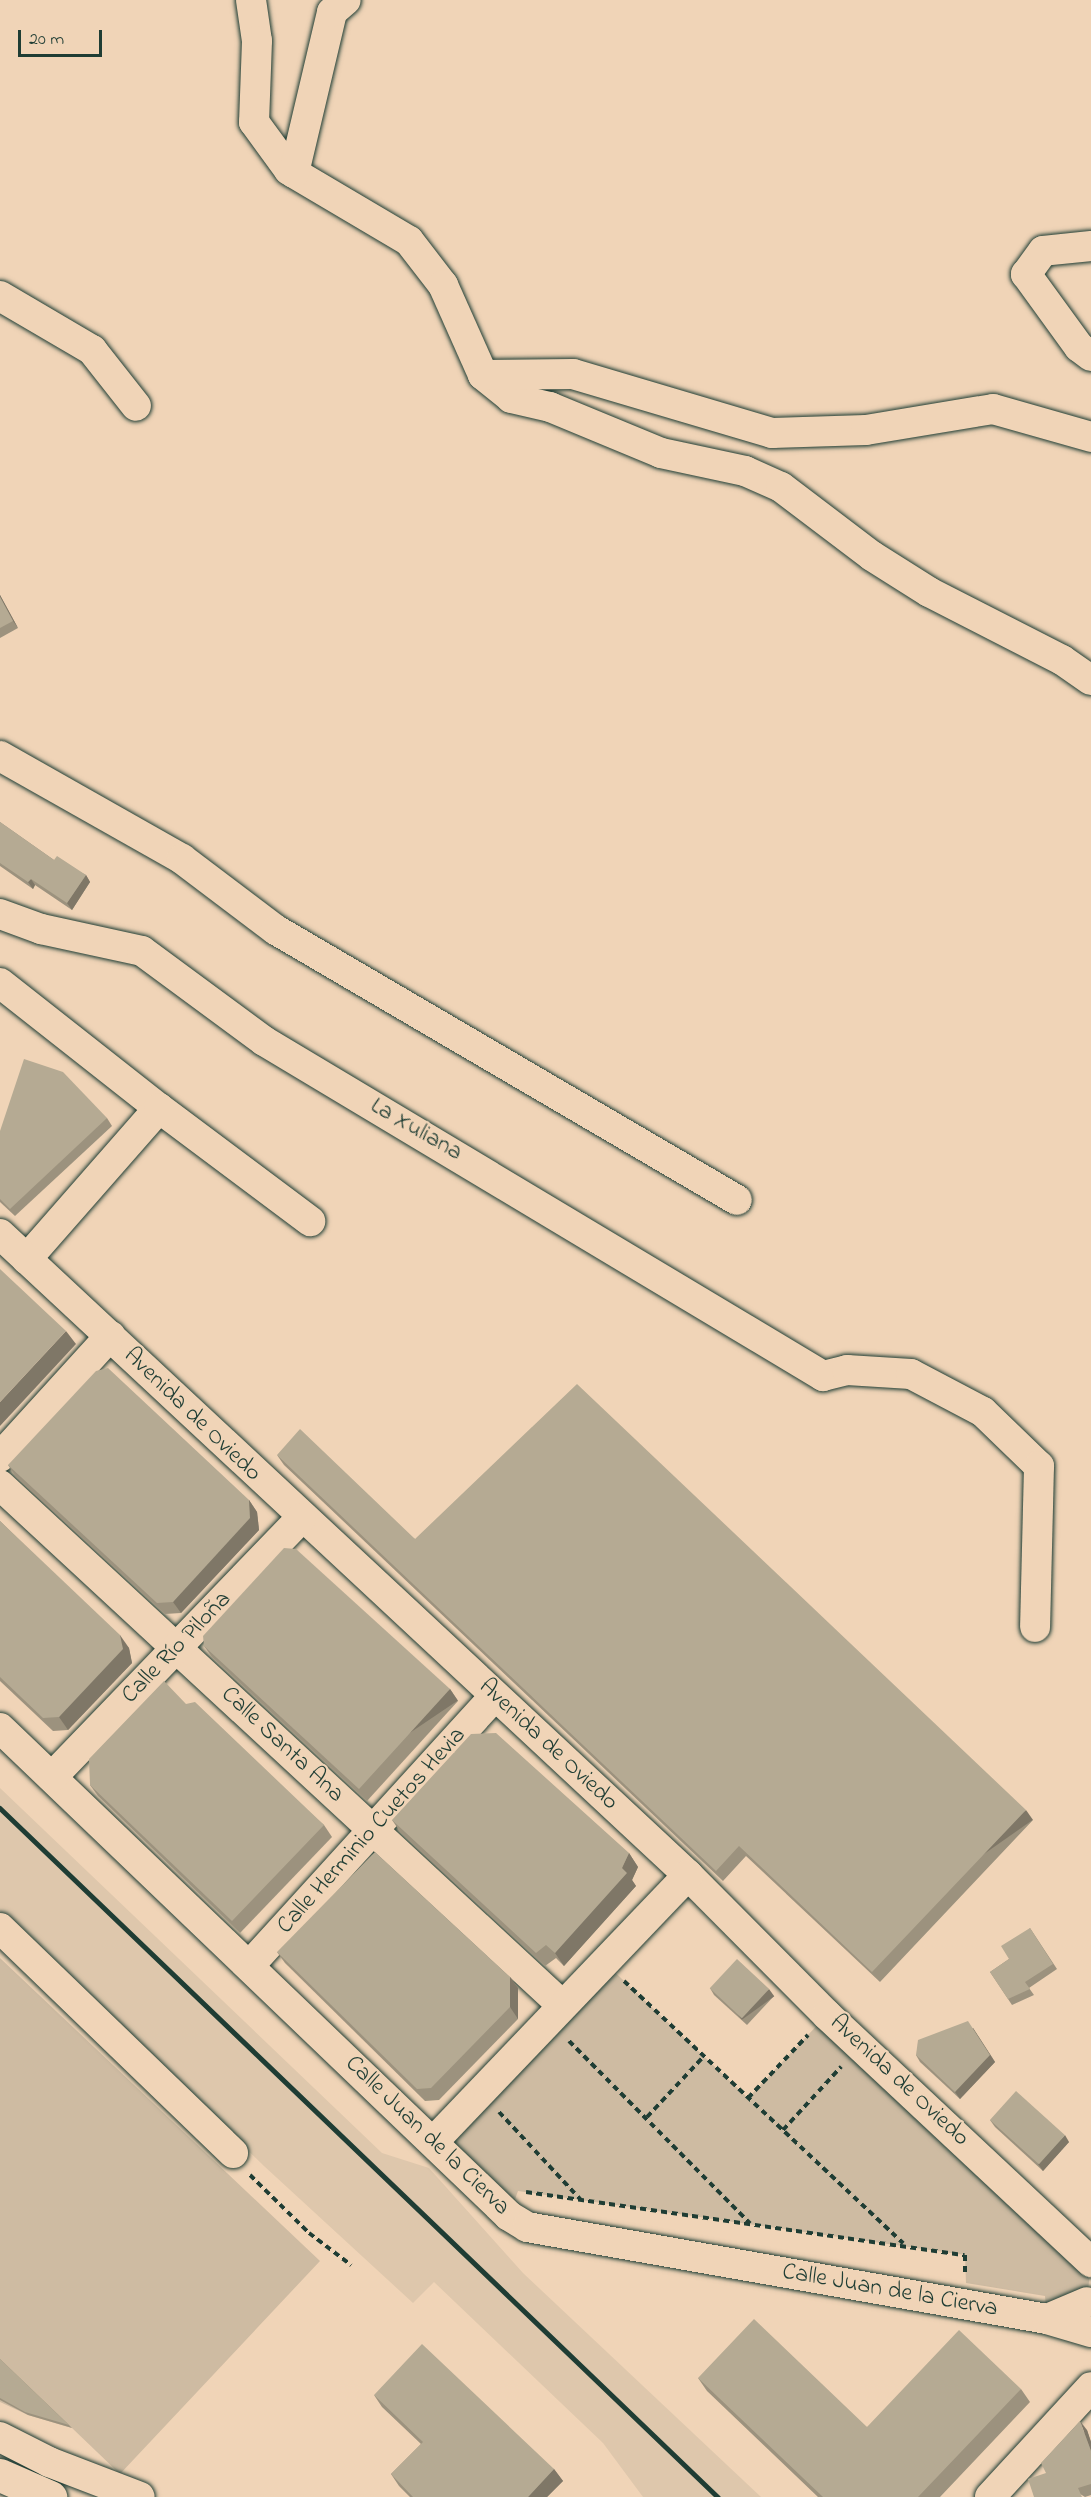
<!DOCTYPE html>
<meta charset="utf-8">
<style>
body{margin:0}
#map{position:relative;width:1091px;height:2497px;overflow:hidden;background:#f0d4b7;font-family:"Indie Flower",sans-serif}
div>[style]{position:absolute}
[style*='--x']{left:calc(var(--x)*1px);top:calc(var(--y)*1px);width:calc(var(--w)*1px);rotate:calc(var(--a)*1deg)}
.built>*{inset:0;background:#dec7ac}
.green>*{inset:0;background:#cebba2}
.path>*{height:4px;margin-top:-2px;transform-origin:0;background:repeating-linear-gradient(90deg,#1f3d34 0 6px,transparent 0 10.5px)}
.roads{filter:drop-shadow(0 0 2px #1f3d34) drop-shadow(0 0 2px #1f3d34)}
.minor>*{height:30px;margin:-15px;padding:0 15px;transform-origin:15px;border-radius:15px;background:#f0d4b7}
.major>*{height:33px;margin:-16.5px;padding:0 16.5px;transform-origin:16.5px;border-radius:16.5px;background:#f0d4b7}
.rail>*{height:4.5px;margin:-2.25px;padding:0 2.25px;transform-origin:2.25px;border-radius:2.25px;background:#1f3d34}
.wall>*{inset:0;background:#9c927e}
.shaded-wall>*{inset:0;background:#7f7767;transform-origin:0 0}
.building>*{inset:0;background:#b5aa93;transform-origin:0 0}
span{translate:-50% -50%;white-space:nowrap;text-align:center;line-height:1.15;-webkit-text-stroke:4.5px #f0d4b7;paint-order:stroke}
.street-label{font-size:24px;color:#1f3d34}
.scale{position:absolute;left:18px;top:30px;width:84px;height:27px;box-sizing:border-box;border:3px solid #1f3d34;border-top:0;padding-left:8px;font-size:18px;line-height:21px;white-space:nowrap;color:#1f3d34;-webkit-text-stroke:4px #f0d4b7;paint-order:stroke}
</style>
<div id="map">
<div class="built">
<i style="clip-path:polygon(0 1788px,382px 2153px,429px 2168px,523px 2273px,761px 2497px,643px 2497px,603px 2443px,434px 2282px,413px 2303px,264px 2166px,0 1911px)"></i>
</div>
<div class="green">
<i style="clip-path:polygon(0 1958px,320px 2261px,120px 2474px,72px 2428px,28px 2415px,0 2402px)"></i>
<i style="clip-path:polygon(604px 1962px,748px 2098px,827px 2015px,1091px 2262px,1088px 2291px,1047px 2319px,1045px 2296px,966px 2283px,965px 2255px,518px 2191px,509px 2216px,433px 2142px)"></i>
</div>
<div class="path">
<i style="--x:624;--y:1981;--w:383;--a:43.2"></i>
<i style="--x:569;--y:2041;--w:257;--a:45.2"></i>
<i style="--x:748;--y:2098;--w:87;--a:-46.4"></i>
<i style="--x:499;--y:2112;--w:119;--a:47"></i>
<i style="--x:647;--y:2117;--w:83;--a:-46.9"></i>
<i style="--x:783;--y:2130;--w:86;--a:-47.4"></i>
<i style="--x:250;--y:2175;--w:83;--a:44.5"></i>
<i style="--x:309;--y:2233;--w:53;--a:37.3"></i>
<i style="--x:526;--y:2192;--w:443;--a:8.2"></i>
<i style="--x:965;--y:2255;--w:21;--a:90"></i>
</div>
<div class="roads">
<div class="minor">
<i style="--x:251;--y:0;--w:41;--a:81.7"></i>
<i style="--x:257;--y:41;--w:81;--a:92.1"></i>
<i style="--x:254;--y:122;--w:59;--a:53.9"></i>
<i style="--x:289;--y:170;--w:139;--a:30.6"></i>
<i style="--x:409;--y:241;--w:56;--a:52.3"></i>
<i style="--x:443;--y:285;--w:98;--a:66"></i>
<i style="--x:483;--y:375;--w:36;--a:39"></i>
<i style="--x:511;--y:398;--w:40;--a:13"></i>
<i style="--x:550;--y:407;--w:120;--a:22.5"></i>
<i style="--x:661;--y:453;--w:86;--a:12.1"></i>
<i style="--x:745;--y:471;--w:39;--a:24"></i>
<i style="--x:781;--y:487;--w:114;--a:37.2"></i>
<i style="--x:872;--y:556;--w:67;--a:32.3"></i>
<i style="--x:929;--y:592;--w:149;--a:27.1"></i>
<i style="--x:1062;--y:660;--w:35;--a:35"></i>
<i style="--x:294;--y:173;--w:165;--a:-76.7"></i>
<i style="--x:332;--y:12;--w:18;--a:-41"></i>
<i style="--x:1091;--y:246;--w:48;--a:174.1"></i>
<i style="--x:1043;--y:251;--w:29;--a:126"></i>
<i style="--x:1026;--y:274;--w:90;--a:54"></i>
<i style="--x:1079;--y:347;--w:15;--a:37"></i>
<i style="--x:0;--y:296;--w:107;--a:30.4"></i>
<i style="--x:92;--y:350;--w:71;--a:51.8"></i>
<i style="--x:483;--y:375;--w:90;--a:-0.6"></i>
<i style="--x:573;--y:374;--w:208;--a:16.5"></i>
<i style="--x:772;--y:433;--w:94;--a:-1.8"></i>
<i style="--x:866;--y:430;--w:129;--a:-9.4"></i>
<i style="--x:993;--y:409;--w:102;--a:15.9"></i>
<i style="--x:0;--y:756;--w:209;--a:29.5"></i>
<i style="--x:182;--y:859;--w:118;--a:37.1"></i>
<i style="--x:276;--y:930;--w:534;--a:30.36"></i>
<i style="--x:0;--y:914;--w:44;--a:20.1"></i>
<i style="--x:41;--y:929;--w:103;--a:12.3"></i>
<i style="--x:142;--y:951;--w:152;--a:36.4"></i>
<i style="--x:264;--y:1041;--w:652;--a:30.93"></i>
<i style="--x:823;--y:1376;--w:25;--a:-14"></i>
<i style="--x:847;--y:1370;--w:64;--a:3.6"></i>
<i style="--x:911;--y:1374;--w:81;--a:27.8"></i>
<i style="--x:983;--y:1412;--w:78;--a:44"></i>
<i style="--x:1039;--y:1466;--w:161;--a:91.4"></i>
<i style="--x:0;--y:983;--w:202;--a:38.2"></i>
<i style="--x:159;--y:1108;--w:201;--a:131.2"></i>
<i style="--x:159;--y:1108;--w:189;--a:36.8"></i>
<i style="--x:0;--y:1234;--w:940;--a:42.97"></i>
<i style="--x:688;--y:1875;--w:197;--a:45.2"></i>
<i style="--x:827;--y:2015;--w:362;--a:43.1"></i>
<i style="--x:0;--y:1457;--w:164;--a:-47.7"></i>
<i style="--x:0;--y:1485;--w:766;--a:42.78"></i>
<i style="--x:0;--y:1728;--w:705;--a:43.79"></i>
<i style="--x:509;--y:2216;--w:21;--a:31"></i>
<i style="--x:527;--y:2227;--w:528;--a:10.03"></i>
<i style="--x:1047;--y:2319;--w:46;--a:16.5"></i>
<i style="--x:52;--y:1777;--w:359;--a:-46.1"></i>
<i style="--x:0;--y:1928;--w:324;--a:44"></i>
<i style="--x:249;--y:1966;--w:365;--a:-47.7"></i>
<i style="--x:433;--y:2142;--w:369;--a:-46.3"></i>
<i style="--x:1047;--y:2319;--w:43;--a:-23"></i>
<i style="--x:0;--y:2437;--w:55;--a:27"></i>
<i style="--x:49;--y:2462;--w:97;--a:21"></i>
<i style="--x:990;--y:2497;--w:149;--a:-47.4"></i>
</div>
<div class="major">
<i style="--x:0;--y:2475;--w:55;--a:23.7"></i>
</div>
</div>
<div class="rail">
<i style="--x:0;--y:1808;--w:995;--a:43.82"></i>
</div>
<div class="wall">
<i style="clip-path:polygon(0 595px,18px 628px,0 638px)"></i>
<i style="clip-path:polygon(0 822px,54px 860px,86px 875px,90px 882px,72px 910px,35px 885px,33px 889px,0 866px)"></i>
<i style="clip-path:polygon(107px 1118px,112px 1126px,15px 1216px,0 1202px,0 1131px)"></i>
<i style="clip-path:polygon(277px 1455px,415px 1539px,1033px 1820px,880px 1982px,746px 1856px,723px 1881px,284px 1465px)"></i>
<i style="clip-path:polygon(8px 1465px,249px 1500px,257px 1512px,259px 1530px,181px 1613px,165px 1614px,16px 1477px)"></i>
<i style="clip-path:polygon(0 1521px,129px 1648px,132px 1663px,68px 1730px,53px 1731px,0 1681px)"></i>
<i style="clip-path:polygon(204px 1646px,450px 1689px,458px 1701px,367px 1801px,212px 1657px)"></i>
<i style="clip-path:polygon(186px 1704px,324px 1825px,332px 1837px,240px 1933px,98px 1796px,90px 1785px)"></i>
<i style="clip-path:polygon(392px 1820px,629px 1853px,638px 1867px,632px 1880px,636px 1886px,564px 1966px,556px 1958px,545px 1966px,401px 1833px)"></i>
<i style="clip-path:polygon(1030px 1928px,1057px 1969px,1029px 1988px,1034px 1995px,1012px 2005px,990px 1972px,1009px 1959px)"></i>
<i style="clip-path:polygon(277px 1952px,510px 1977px,518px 1988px,518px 2019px,439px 2100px,425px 2101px,285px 1963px)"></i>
<i style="clip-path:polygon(710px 1988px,774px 1996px,747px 2025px,714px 1995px)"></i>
<i style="clip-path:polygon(973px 2028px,995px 2062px,960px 2099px,920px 2062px,916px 2055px)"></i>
<i style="clip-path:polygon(990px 2120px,1069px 2142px,1043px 2171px,995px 2127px)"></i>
<i style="clip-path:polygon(0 2359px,69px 2425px,72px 2428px,28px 2415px,0 2400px)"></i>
<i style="clip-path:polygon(698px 2378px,867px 2427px,1021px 2389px,1030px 2402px,940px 2497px,818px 2497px,707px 2391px)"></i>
<i style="clip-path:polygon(374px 2395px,554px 2469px,563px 2481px,547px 2497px,410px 2497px,399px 2486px,391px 2474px,421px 2444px,382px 2407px)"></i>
<i style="clip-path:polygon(1087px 2430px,1091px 2442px,1091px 2495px,1085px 2497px,1046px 2473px)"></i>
</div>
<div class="shaded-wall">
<i style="clip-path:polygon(0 595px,18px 628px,13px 621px,0 597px)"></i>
<i style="clip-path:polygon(86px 875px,90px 882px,72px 910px,67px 903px)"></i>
<i style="clip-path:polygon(31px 879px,35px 885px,33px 889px,28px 882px)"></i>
<i style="clip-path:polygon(66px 1331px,76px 1344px,0 1426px,0 1402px)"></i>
<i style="clip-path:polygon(249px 1500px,257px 1512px,259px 1530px,181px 1613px,173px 1602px)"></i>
<i style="clip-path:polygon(120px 1635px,129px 1648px,132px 1663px,68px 1730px,59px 1717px)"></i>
<i style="left:450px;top:1689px;width:14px;height:135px;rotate:56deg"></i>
<i style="left:1026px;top:1810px;width:12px;height:224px;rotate:55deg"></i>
<i style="clip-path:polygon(629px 1853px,638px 1867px,632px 1880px,636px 1886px,564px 1966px,555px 1953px,622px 1868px)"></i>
<i style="clip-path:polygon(510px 1977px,518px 1988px,518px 2019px,510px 2007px)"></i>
<i style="left:769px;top:1989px;width:9px;height:40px;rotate:54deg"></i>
<i style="clip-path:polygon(973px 2028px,995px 2062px,960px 2099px,955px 2092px)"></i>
<i style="clip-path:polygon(1065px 2135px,1069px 2142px,1043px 2171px,1038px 2164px)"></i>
<i style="clip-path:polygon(1080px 2421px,1087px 2430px,1091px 2442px,1091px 2451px)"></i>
<i style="clip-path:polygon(554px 2469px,563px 2481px,547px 2497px,528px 2497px)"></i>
</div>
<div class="building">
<i style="clip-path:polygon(0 597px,13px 621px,0 628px)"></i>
<i style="clip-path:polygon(0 822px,54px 860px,57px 856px,86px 875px,67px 903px,31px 879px,28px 882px,0 863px)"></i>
<i style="clip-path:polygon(24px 1059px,63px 1072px,107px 1118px,10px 1209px,0 1199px,0 1131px)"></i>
<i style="clip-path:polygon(0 1269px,66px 1331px,0 1402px)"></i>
<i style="clip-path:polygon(108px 1368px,249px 1500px,250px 1518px,173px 1602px,157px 1603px,8px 1465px,96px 1371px)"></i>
<i style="clip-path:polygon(577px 1384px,1026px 1810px,872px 1972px,739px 1846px,716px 1871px,277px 1455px,300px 1429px,415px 1539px)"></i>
<i style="clip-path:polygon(0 1521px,120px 1635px,123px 1649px,59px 1717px,43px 1718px,0 1677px)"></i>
<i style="clip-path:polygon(284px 1548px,296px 1549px,450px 1689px,359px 1789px,204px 1646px,203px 1636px)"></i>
<i style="clip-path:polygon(164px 1681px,186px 1704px,195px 1702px,324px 1825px,232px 1921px,90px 1785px,89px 1759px)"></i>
<i style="clip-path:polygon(496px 1733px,629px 1853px,622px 1868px,627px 1873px,555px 1953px,546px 1945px,536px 1953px,392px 1820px,471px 1734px)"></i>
<i style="clip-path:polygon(375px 1852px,510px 1977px,510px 2007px,431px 2088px,417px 2089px,277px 1952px)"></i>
<i style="clip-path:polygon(1030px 1928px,1053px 1964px,1025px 1982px,1030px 1989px,1008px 1999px,990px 1972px,1009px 1959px,1001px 1946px)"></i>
<i style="left:737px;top:1959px;width:44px;height:40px;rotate:43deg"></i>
<i style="clip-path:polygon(968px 2021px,990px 2055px,955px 2092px,916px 2055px,918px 2040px)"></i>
<i style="left:1016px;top:2091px;width:66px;height:39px;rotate:42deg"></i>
<i style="clip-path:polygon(754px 2319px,867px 2427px,959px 2330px,1021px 2389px,918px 2497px,823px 2497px,698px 2378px)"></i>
<i style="clip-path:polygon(422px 2344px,554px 2469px,528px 2497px,413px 2497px,391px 2474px,423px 2442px,374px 2395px)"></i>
<i style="clip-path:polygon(0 2359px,69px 2425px,25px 2412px,0 2398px)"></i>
<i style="clip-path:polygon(1080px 2421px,1091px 2451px,1091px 2484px,1078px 2488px,1082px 2497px,1034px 2497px,1028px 2479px,1046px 2473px,1041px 2463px)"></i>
</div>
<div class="street-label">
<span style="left:416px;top:1130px;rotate:30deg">La Xuliana</span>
<span style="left:192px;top:1415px;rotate:44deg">Avenida de Oviedo</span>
<span style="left:177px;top:1648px;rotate:-46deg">Calle Río Piloña</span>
<span style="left:282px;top:1745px;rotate:43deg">Calle Santa Ana</span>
<span style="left:548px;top:1745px;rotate:43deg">Avenida de Oviedo</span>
<span style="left:372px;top:1831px;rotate:-48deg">Calle Herminio Cuetos Hevia</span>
<span style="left:899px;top:2081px;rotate:43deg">Avenida de Oviedo</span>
<span style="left:427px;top:2136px;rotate:44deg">Calle Juan de la Cierva</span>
<span style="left:890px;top:2291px;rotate:10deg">Calle Juan de la Cierva</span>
</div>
<div class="scale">20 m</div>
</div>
